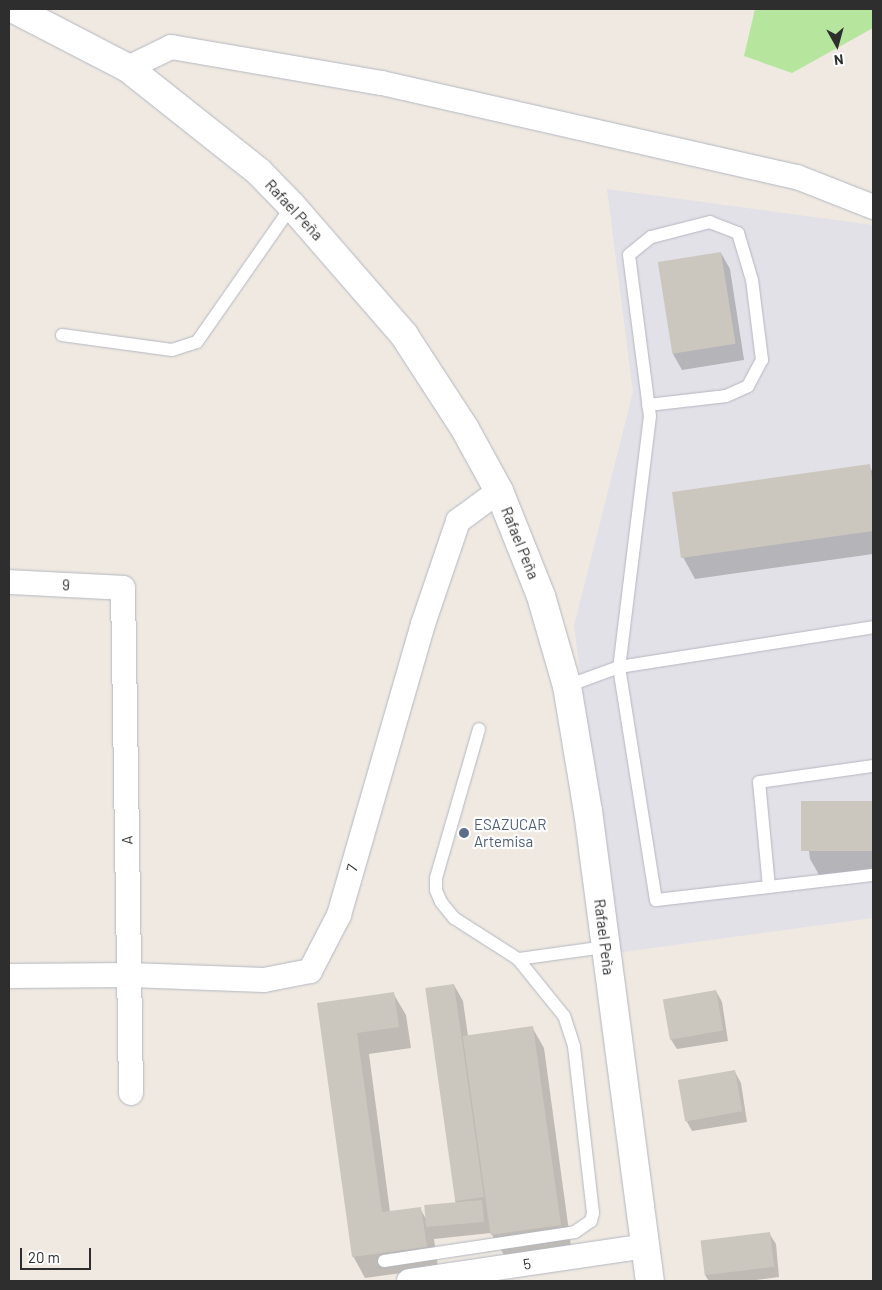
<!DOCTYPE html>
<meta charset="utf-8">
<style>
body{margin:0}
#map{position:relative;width:882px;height:1290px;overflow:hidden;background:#efe9e1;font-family:Barlow,sans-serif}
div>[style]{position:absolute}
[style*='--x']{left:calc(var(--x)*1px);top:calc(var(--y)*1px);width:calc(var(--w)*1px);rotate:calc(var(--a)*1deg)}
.industrial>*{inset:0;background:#e3e1e8}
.green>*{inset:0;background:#b6e59e}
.shadow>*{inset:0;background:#0003}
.building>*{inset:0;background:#cbc7bf;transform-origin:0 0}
.roads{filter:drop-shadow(0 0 1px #b4b7c1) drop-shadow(0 0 1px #b4b7c1)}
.service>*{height:12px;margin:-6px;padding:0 6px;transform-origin:6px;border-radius:6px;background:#fff}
.minor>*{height:24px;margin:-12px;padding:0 12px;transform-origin:12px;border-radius:12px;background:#fff}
.tertiary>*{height:28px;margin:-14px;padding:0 14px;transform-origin:14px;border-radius:14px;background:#fff}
.dots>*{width:14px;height:14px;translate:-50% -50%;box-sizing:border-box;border:2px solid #fff;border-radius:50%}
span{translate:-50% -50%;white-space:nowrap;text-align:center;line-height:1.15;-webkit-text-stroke:4.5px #fff;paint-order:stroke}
.street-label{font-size:15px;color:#2e2e2e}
.service-label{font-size:15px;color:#4e5e75}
.left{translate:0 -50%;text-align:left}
.frame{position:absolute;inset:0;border:10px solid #2e2e2e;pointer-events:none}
.north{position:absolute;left:812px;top:20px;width:50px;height:50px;-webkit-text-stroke:4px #fff;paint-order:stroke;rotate:173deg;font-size:14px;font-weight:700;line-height:20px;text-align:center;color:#2e2e2e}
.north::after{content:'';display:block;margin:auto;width:18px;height:22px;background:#2e2e2e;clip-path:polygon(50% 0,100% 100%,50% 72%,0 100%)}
.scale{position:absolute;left:20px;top:1248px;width:71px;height:22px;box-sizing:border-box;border:2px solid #2e2e2e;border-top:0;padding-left:6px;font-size:15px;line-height:18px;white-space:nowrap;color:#2e2e2e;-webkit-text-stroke:4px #fff;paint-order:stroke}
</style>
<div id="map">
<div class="industrial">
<i style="clip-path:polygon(607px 189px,873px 225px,873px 918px,616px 953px,574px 626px,633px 392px)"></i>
</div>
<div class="green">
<i style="clip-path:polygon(755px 9px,873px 9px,873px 28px,792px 73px,744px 56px)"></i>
</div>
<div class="shadow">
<i style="clip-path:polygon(721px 253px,730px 269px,744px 360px,682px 370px,673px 354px)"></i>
<i style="clip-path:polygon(869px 466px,873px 473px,873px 554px,695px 579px,683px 557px)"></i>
<i style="clip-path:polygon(873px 802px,873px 874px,822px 880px,810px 859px,804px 811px)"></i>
<i style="clip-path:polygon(454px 985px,463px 1001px,468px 1036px,532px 1027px,544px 1048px,571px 1246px,504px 1255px,491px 1233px,434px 1239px,438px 1268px,365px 1278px,353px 1256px,318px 1004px,393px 993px,406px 1015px,411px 1048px,369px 1054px,390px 1212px,420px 1208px,426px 1219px,457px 1204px,455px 1201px)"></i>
<i style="clip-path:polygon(716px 991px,722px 1002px,728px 1041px,677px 1049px,670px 1038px)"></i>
<i style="clip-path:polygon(735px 1072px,741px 1083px,747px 1122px,692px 1131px,686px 1120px,680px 1080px)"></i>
<i style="clip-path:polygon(769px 1233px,776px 1244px,779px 1277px,747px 1281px,709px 1281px,705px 1275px)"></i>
</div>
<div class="building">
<i style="left:721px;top:252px;width:93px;height:64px;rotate:81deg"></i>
<i style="clip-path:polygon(870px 464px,873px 488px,873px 531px,681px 558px,672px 492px)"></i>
<i style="left:873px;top:801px;width:50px;height:72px;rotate:90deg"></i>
<i style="left:454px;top:984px;width:215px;height:29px;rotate:82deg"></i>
<i style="left:716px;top:990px;width:41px;height:54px;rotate:80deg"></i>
<i style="clip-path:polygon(394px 992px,399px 1027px,357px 1033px,382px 1212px,421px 1207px,427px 1247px,352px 1257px,317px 1003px)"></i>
<i style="left:533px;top:1026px;width:201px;height:71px;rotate:82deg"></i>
<i style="left:735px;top:1070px;width:42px;height:58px;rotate:80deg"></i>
<i style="left:482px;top:1200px;width:22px;height:58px;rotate:85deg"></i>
<i style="left:770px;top:1232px;width:35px;height:70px;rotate:83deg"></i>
</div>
<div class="roads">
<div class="service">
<i style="--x:62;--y:335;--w:111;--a:7.8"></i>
<i style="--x:172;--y:350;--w:26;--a:-18"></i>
<i style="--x:197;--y:342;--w:166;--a:-55.1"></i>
<i style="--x:648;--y:405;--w:79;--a:-6.6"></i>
<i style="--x:726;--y:396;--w:24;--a:-24"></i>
<i style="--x:748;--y:386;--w:30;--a:-62"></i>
<i style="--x:762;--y:360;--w:81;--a:-97.1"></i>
<i style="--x:752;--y:280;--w:49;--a:-106.6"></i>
<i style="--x:738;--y:233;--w:30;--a:-159"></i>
<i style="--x:710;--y:222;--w:61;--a:165.7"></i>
<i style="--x:651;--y:237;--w:28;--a:141"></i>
<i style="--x:629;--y:255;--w:162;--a:82.6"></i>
<i style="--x:650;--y:416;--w:253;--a:97"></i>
<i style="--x:619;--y:667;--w:236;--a:81"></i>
<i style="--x:656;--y:900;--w:218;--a:-6.6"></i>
<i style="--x:567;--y:686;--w:55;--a:-20.1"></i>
<i style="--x:619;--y:667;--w:257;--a:-8.9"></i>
<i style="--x:769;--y:887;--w:105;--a:-95.4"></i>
<i style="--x:759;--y:782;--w:115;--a:-8"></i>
<i style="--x:518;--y:959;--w:88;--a:-7.9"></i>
<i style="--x:384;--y:1261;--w:193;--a:-8.6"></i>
<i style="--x:575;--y:1232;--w:19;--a:-35"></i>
<i style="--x:591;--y:1221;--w:8;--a:-76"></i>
<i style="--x:593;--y:1213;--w:168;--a:-96.5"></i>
<i style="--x:574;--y:1046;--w:32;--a:-108"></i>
<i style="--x:564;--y:1016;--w:73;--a:-128.9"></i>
<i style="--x:518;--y:959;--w:76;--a:-147.4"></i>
<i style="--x:454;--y:918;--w:21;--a:-129"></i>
<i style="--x:441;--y:902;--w:13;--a:-113"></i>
<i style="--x:436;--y:890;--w:12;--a:-90"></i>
<i style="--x:436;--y:878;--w:155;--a:-73.9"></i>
</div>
<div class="minor">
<i style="--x:128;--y:68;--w:48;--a:-26"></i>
<i style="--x:171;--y:47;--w:214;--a:9.7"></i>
<i style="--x:382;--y:83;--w:426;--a:12.8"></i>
<i style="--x:797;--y:177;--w:82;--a:21.5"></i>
<i style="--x:9;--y:582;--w:114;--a:3"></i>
<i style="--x:123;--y:588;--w:505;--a:89.09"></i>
<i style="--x:9;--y:976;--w:121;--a:-0.5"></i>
<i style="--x:130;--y:975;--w:134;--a:2.1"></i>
<i style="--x:264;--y:980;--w:47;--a:-11.1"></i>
<i style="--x:310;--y:971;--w:63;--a:-62.6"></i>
<i style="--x:339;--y:915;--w:303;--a:-73.9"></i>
<i style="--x:423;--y:624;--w:109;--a:-71.2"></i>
<i style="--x:458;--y:521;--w:51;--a:-36.2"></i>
<i style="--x:409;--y:1281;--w:239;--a:-8.4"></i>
</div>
<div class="tertiary">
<i style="--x:14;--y:9;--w:128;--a:27.4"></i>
<i style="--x:128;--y:68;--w:167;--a:38.4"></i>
<i style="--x:259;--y:172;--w:47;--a:45.9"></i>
<i style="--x:292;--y:206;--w:171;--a:49"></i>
<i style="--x:404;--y:335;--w:112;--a:57"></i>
<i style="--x:465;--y:429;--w:71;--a:61.3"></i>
<i style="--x:499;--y:491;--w:113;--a:68.2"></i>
<i style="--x:541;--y:596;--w:94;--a:73.9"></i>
<i style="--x:567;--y:686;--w:127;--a:80.5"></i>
<i style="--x:588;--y:811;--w:474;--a:82.5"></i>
</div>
</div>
<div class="dots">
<i style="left:464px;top:833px;background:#5c6f8a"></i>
</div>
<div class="street-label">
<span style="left:294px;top:210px;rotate:47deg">Rafael Peña</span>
<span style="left:520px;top:543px;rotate:68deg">Rafael Peña</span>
<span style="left:66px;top:585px;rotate:3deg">9</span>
<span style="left:127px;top:840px;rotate:-91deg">A</span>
<span style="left:352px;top:868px;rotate:-74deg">7</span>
<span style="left:604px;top:937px;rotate:83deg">Rafael Peña</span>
<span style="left:527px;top:1264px;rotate:-8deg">5</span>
</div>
<div class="service-label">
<span class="left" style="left:474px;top:833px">ESAZUCAR<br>Artemisa</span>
</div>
<div class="frame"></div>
<div class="north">N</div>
<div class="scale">20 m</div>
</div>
